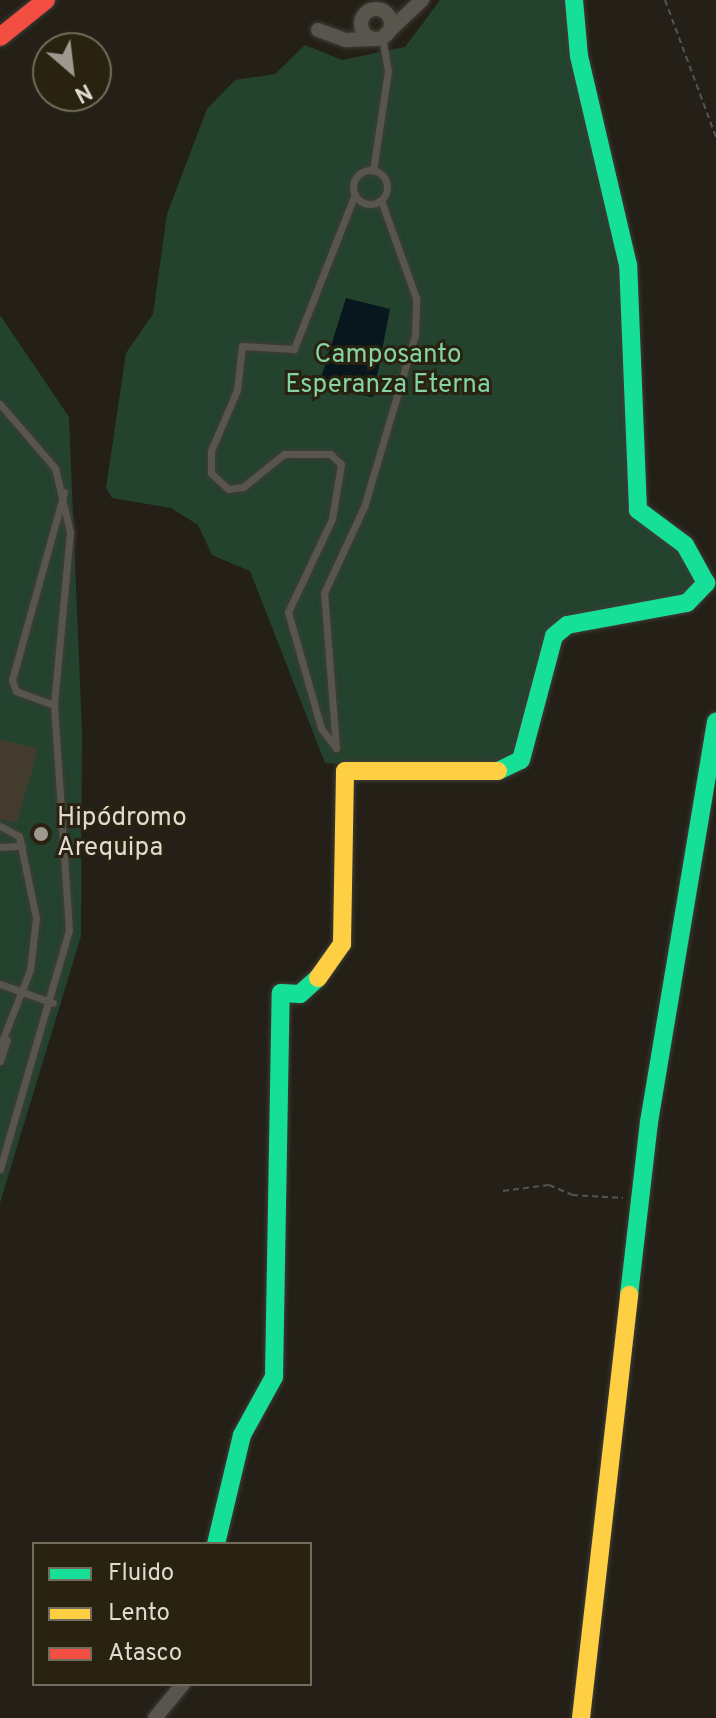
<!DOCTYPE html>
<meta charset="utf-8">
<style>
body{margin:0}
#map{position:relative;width:716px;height:1718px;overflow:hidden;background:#242017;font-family:Overpass,sans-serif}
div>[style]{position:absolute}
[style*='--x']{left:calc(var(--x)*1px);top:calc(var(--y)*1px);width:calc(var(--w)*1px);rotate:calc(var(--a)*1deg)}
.green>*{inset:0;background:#23432e}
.water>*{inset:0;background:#07171d}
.building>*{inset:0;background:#433c2e}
.path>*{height:2px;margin-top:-1px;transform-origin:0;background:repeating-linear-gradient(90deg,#57544d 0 6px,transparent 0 10px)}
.roads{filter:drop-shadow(0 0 2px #3f3c35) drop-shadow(0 0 2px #3f3c35)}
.lane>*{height:7px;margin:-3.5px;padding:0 3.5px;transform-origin:3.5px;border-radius:3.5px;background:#58554d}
.lane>.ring{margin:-3.5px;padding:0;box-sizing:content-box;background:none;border:7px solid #58554d;border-radius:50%}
.street>*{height:14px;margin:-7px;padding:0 7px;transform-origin:7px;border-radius:7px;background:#58554d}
.street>.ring{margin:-7px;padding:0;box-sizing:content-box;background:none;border:14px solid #58554d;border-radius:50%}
.fast>*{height:18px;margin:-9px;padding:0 9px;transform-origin:9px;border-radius:9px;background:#16e098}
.slow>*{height:18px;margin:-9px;padding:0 9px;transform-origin:9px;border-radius:9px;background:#ffcf43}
.jam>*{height:18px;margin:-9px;padding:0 9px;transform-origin:9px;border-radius:9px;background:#f24e42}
.dots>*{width:22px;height:22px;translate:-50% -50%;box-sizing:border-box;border:4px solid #2a2211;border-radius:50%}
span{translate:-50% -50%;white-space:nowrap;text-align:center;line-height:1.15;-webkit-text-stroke:6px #2a2211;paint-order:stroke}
.park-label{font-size:26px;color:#84d3a3}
.poi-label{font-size:26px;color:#dfdacf}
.left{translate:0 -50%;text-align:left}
.legend{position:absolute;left:32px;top:1542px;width:280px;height:144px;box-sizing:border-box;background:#2a2211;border:2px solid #726c5d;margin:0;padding:10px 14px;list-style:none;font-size:24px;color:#dfdacf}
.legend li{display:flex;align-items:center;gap:16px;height:40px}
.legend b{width:40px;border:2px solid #726c5d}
.north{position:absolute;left:32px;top:32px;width:80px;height:80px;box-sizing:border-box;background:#2a2211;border:2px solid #726c5d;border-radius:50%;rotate:152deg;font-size:22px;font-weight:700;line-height:32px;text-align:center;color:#dfdacf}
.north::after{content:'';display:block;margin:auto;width:28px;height:36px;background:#9e998f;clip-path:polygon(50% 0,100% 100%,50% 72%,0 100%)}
</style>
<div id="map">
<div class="green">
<i style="clip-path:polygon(440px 0,569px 0,621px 266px,633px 514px,695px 566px,697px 592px,559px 623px,516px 759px,427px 771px,325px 763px,250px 571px,212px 555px,198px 525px,171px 508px,112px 498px,106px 488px,126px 353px,153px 314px,167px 214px,207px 109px,235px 80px,275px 74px,305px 45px,342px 60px,405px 47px)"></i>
<i style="clip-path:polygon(0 315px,69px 417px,82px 732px,81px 936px,0 1203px)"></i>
</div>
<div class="water">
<i style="clip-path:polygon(346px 298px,390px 309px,373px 397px,318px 387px)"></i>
</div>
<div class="building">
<i style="clip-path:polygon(0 739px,38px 749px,17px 823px,0 819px)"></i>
</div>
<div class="path">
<i style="--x:665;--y:0;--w:146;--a:69.6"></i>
<i style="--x:503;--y:1191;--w:46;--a:-7.4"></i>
<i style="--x:549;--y:1185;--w:25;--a:23"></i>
<i style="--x:572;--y:1195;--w:51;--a:3.4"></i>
</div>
<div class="roads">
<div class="lane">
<i class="ring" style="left:353px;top:170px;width:27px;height:27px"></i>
<i style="--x:373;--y:171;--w:101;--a:-81.5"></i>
<i style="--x:388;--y:71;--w:34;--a:-100"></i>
<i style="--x:355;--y:194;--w:167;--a:111.5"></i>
<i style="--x:294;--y:349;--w:52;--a:-176.7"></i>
<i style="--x:242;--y:346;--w:44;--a:96.5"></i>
<i style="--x:237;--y:390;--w:66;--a:113.1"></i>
<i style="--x:211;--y:451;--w:22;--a:90"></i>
<i style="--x:211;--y:473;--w:23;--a:43"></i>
<i style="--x:228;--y:489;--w:15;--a:-8"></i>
<i style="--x:243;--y:487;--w:53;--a:-38.8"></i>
<i style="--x:284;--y:454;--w:46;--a:0"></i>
<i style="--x:330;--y:454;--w:15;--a:42"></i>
<i style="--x:341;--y:464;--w:56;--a:99.3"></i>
<i style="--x:332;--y:519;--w:103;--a:115.3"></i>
<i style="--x:288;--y:612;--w:121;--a:74.1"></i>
<i style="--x:321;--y:728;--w:25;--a:53"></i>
<i style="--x:336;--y:748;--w:155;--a:-94.4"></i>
<i style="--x:324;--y:593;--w:95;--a:-65.1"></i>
<i style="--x:364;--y:507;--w:179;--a:-73.5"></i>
<i style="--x:415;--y:335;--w:37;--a:-88"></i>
<i style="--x:416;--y:298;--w:104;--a:-109.7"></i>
<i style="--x:0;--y:404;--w:84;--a:49.3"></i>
<i style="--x:55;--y:468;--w:66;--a:76.8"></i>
<i style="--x:70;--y:532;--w:174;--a:95.3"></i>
<i style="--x:54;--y:705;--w:225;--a:86.2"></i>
<i style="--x:69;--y:930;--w:249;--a:106.1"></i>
<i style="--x:54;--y:705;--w:40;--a:-159.8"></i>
<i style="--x:16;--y:691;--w:12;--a:-110"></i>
<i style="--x:12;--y:680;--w:195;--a:-74.5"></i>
<i style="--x:0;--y:826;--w:21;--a:28"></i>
<i style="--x:19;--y:836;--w:84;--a:78.3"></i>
<i style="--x:36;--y:918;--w:52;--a:96.6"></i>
<i style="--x:30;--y:970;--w:82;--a:111.5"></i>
<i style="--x:0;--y:847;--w:22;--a:-3"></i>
<i style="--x:0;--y:984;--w:56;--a:19.7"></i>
<i style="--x:0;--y:1061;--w:22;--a:-72"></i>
</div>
<div class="street">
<i class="ring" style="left:361px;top:9px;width:16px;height:16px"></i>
<i style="--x:318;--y:30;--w:30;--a:20"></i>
<i style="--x:346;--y:40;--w:29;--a:-2"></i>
<i style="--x:386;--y:34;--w:50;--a:-43.4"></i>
<i style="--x:155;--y:1718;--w:44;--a:-50.5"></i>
</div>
<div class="fast">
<i style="--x:498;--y:771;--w:25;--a:-26"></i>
<i style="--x:521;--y:760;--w:128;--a:-75.1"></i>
<i style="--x:554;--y:636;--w:17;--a:-40"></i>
<i style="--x:567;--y:625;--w:122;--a:-10.4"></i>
<i style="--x:687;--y:603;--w:28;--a:-46"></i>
<i style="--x:706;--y:583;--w:43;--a:-118.9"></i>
<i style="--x:685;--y:545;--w:59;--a:-143.3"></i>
<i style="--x:638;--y:510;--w:245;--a:-92.3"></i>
<i style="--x:628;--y:265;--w:215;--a:-103.2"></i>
<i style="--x:579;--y:56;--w:56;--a:-95.1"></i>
<i style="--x:629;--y:1295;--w:174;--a:-83.4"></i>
<i style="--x:649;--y:1122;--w:406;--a:-80.5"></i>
<i style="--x:216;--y:1544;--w:112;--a:-76.6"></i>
<i style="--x:242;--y:1435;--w:66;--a:-61.1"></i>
<i style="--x:274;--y:1377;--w:384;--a:-89"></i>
<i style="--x:281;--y:993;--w:19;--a:3"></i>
<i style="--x:300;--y:994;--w:24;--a:-42"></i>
</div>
<div class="slow">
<i style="--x:318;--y:978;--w:42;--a:-54.8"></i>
<i style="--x:342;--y:944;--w:173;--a:-89"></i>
<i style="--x:345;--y:771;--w:153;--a:0"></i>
<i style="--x:581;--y:1718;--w:426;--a:-83.5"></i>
</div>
<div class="jam">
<i style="--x:0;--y:37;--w:59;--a:-38.8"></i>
</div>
</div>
<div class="dots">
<i style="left:41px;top:834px;background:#9e998f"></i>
</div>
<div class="park-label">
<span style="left:388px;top:371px">Camposanto<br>Esperanza Eterna</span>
</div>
<div class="poi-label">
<span class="left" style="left:57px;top:834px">Hipódromo<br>Arequipa</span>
</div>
<ul class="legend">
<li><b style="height:10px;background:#16e098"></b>Fluido</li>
<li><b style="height:10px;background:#ffcf43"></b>Lento</li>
<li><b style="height:10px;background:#f24e42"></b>Atasco</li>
</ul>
<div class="north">N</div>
</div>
